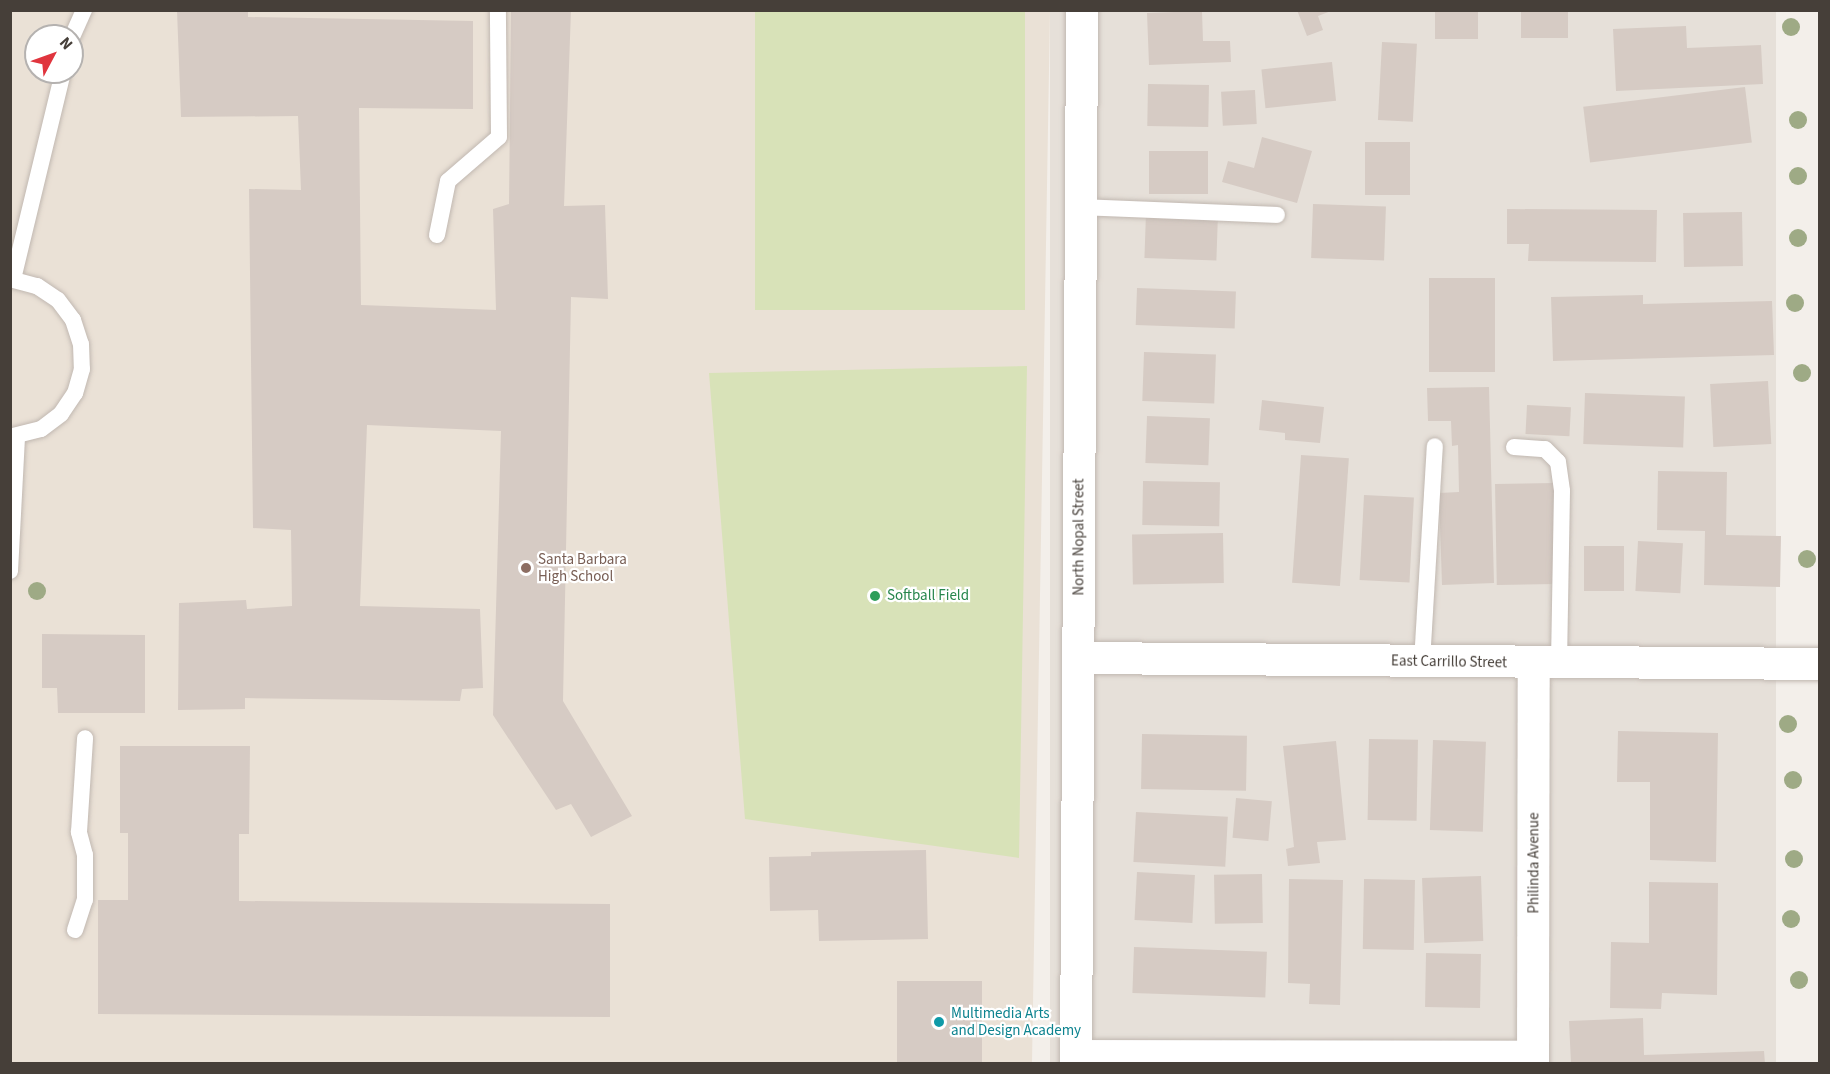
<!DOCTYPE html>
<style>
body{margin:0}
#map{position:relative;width:1830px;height:1074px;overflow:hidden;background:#f3efea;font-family:"Source Sans 3",sans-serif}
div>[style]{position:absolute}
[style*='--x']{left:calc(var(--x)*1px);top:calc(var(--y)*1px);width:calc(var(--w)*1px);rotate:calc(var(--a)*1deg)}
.residential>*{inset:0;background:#e6e0d9;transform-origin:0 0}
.education>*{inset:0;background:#eae1d6}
.green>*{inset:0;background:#d8e2b8;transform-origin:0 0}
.building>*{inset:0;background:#d6cbc4;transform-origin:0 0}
.roads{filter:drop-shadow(0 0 2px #c1b8b1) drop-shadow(0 0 2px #c1b8b1)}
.lane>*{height:16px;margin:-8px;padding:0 8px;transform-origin:8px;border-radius:8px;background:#fff}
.street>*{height:32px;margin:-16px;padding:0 16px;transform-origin:16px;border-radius:16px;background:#fff}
.trees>*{width:18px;height:18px;margin:-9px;border-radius:50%;background:#9eaa85}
.dots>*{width:16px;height:16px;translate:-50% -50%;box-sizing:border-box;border:3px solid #fff;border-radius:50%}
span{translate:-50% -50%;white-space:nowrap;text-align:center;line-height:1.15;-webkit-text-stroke:4.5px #fff;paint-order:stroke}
.street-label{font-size:15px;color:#463f39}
.education-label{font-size:15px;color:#785e54}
.left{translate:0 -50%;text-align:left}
.leisure-label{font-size:15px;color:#27864d}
.culture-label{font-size:15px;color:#0d838f}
.frame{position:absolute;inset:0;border:12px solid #463f39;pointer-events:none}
.north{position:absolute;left:24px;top:24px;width:60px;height:60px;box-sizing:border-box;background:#fff;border:2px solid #b5b2b0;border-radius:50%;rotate:49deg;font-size:16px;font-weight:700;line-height:24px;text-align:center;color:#463f39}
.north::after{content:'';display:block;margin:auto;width:21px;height:27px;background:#e0353e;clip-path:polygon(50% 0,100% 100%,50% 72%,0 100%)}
</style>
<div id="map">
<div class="residential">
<i style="left:1050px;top:11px;width:726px;height:1053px"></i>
</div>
<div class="education">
<i style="clip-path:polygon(evenodd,10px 11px,1050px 11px,1032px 1063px,11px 1063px,10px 11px,36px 36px,72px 36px,72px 72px,36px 72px,36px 36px)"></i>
</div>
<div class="green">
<i style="left:755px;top:11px;width:270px;height:299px"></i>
<i style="clip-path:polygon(1027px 366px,1019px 858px,745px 819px,709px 373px)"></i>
</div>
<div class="building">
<i style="clip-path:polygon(177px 10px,248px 10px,248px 17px,473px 21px,473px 109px,359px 108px,361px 305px,496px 310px,493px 209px,509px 204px,511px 10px,571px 10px,564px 206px,605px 205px,608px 299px,571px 297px,563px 701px,632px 816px,591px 837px,571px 804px,556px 810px,493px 715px,501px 431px,367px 425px,360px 606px,480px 609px,483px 688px,462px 689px,460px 701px,245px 698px,245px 709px,178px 710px,179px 603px,246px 600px,247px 609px,292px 606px,291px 530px,253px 528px,249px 189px,301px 190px,298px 116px,181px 117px)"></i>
<i style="clip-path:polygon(1297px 10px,1331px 10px,1331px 11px,1318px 16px,1323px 30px,1307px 36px)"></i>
<i style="left:1435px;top:10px;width:43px;height:29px"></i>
<i style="left:1521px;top:10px;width:47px;height:28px"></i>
<i style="clip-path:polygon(1202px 11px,1203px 41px,1230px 41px,1231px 62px,1149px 65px,1147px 13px)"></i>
<i style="clip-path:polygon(1686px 26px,1687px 48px,1761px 45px,1763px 84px,1616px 91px,1613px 29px)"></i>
<i style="left:1382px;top:42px;width:35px;height:78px;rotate:3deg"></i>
<i style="left:1332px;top:62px;width:39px;height:71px;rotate:84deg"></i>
<i style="left:1148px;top:84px;width:61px;height:42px;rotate:1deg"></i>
<i style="left:1745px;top:87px;width:56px;height:163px;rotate:83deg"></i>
<i style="left:1255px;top:90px;width:34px;height:34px;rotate:87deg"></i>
<i style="clip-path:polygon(1262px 137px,1312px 151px,1297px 203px,1222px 182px,1228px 161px,1254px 168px)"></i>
<i style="left:1410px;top:142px;width:53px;height:45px;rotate:90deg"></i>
<i style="left:1149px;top:151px;width:59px;height:43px"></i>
<i style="left:1313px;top:204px;width:73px;height:54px;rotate:2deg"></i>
<i style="clip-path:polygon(1507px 209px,1657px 210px,1656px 262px,1528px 261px,1529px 244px,1507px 244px)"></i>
<i style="left:1742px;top:212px;width:54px;height:59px;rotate:89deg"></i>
<i style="left:1146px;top:213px;width:72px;height:45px;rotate:2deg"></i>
<i style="left:1429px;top:278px;width:66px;height:94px"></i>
<i style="left:1137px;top:288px;width:99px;height:37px;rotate:2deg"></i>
<i style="clip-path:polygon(1643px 295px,1643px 304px,1772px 301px,1774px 355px,1553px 361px,1551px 297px)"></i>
<i style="left:1144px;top:352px;width:72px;height:49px;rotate:2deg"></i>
<i style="left:1768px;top:381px;width:63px;height:58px;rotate:87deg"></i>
<i style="clip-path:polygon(1489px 387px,1494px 583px,1442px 585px,1439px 493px,1459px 492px,1458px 445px,1452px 446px,1451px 421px,1428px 421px,1427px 388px)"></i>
<i style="left:1585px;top:393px;width:100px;height:51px;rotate:2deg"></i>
<i style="clip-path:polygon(1262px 400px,1324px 407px,1320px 443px,1285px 440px,1285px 433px,1259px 430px)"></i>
<i style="left:1527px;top:405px;width:44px;height:29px;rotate:3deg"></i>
<i style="left:1147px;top:416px;width:63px;height:47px;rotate:2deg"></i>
<i style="left:1301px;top:455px;width:48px;height:128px;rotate:4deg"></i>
<i style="clip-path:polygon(1658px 471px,1727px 472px,1726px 535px,1781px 536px,1780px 587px,1704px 585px,1705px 531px,1657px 530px)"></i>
<i style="left:1143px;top:481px;width:77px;height:44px;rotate:1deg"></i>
<i style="left:1554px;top:483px;width:101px;height:59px;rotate:89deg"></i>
<i style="left:1364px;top:495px;width:50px;height:85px;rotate:3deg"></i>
<i style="left:1223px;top:533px;width:50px;height:91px;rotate:89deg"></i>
<i style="left:1638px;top:541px;width:45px;height:50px;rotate:3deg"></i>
<i style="left:1584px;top:546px;width:40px;height:45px"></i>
<i style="clip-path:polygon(42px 634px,145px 635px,145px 713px,58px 713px,57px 688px,42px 688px)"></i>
<i style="clip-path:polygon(1618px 731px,1718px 733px,1716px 862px,1650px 860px,1650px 782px,1617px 782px)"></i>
<i style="left:1142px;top:734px;width:105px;height:55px;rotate:1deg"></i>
<i style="left:1369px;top:739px;width:49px;height:81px;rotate:1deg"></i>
<i style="left:1433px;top:740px;width:53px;height:90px;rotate:2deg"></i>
<i style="clip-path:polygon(1336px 741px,1346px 840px,1317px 842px,1320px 863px,1288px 866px,1286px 849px,1294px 847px,1283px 746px)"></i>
<i style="clip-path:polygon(120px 746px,250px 746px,249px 834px,239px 834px,239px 901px,610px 904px,610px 1017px,98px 1014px,98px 900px,128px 900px,128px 833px,120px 833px)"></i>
<i style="left:1236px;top:798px;width:36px;height:40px;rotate:5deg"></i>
<i style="left:1136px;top:812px;width:92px;height:50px;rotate:3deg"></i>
<i style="clip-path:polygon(926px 850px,928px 939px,819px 941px,818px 910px,770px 911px,769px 857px,811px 856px,811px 852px)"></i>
<i style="left:1137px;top:872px;width:58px;height:48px;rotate:3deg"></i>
<i style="left:1262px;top:874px;width:49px;height:48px;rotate:89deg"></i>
<i style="left:1481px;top:876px;width:65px;height:59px;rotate:88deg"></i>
<i style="clip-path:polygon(1289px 879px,1343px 880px,1340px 1005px,1309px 1004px,1310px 984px,1288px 983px)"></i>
<i style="left:1364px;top:879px;width:51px;height:70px;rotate:1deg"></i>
<i style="clip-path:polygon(1649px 882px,1718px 883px,1717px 995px,1662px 993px,1661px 1009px,1610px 1008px,1611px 942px,1649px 943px)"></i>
<i style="left:1134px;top:947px;width:133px;height:46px;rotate:2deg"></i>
<i style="left:1426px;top:953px;width:55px;height:54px;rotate:1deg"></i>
<i style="left:897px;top:981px;width:85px;height:83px"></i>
<i style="clip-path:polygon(1643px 1018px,1644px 1055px,1764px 1051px,1765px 1064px,1571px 1064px,1569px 1021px)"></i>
</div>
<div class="roads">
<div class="lane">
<i style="--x:72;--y:37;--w:30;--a:-66"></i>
<i style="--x:1081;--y:207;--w:196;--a:2.3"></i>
<i style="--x:437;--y:235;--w:55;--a:-78.5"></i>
<i style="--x:448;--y:181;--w:67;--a:-40.8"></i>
<i style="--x:499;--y:137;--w:127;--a:-90.5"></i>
<i style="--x:10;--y:279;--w:28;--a:15"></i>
<i style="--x:37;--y:286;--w:25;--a:34"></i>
<i style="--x:58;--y:300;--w:25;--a:53"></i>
<i style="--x:73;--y:320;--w:25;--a:72"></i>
<i style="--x:81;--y:344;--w:25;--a:88"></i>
<i style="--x:82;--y:369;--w:25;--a:106"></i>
<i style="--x:75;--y:393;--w:25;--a:124"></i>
<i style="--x:61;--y:414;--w:25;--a:143"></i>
<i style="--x:41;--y:429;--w:32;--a:166"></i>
<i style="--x:13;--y:279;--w:213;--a:-76.4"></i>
<i style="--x:1514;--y:447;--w:31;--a:4"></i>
<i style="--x:1545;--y:449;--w:18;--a:45"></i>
<i style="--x:1558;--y:462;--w:29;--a:82"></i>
<i style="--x:1562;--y:491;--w:172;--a:91"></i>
<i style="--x:10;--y:571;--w:134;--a:-87"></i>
<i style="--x:1422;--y:662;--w:216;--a:-86.6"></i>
<i style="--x:75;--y:930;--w:32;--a:-72"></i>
<i style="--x:85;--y:900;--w:45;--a:-90"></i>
<i style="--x:85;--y:855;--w:24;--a:-105"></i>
<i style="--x:79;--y:832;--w:94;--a:-86.3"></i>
</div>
<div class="street">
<i style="--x:1078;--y:658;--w:742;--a:0.46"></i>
<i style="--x:1077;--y:1056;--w:456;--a:0.1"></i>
<i style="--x:1076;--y:1064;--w:1054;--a:-89.67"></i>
<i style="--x:1533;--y:1064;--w:401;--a:-89.9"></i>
</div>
</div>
<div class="trees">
<i style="left:1791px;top:27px"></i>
<i style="left:1798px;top:120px"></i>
<i style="left:1798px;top:176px"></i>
<i style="left:1798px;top:238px"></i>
<i style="left:1795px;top:303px"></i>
<i style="left:1802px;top:373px"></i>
<i style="left:1807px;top:559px"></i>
<i style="left:37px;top:591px"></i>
<i style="left:1788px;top:724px"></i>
<i style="left:1793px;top:780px"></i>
<i style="left:1794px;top:859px"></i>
<i style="left:1791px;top:919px"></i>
<i style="left:1799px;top:980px"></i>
</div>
<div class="dots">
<i style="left:526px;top:568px;background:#8d6e63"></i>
<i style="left:875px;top:596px;background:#2e9e5b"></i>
<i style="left:939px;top:1022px;background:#0f9aa8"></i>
</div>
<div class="street-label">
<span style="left:1079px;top:537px;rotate:-90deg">North Nopal Street</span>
<span style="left:1449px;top:662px;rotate:1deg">East Carrillo Street</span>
<span style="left:1534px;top:863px;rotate:-90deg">Philinda Avenue</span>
</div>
<div class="education-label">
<span class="left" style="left:538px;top:568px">Santa Barbara<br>High School</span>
</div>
<div class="leisure-label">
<span class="left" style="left:887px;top:596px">Softball Field</span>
</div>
<div class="culture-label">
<span class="left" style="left:951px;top:1022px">Multimedia Arts<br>and Design Academy</span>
</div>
<div class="frame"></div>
<div class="north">N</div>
</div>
